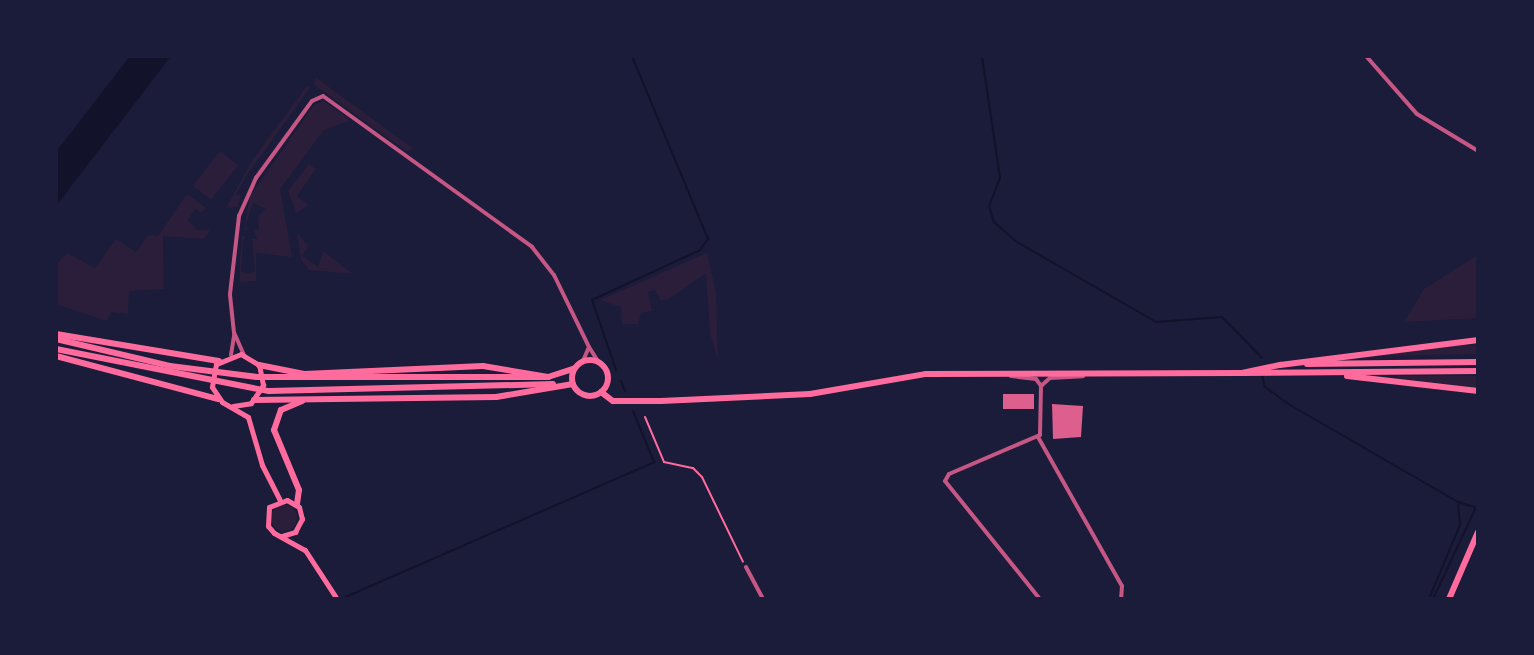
<!DOCTYPE html>
<style>
body{margin:0}
#map{position:relative;width:1534px;height:655px;overflow:hidden;background:#1b1b3a;font-family:"Open Sans",sans-serif}
div>[style]{position:absolute}
[style*='--x']{left:calc(var(--x)*1px);top:calc(var(--y)*1px);width:calc(var(--w)*1px);rotate:calc(var(--a)*1deg)}
.green>*{inset:0;background:#2a1e3b;transform-origin:0 0}
.round{border-radius:50%}
.water>*{inset:0;background:#12122b}
.stream>*{height:2px;margin:-1px;padding:0 1px;transform-origin:1px;border-radius:1px;background:#12122b}
.building>*{inset:0;background:#dd5f8e;transform-origin:0 0}
.path>*{height:2px;margin:-1px;padding:0 1px;transform-origin:1px;border-radius:1px;background:#ff6b9d}
.minor>*{height:4px;margin:-2px;padding:0 2px;transform-origin:2px;border-radius:2px;background:#c65784}
.tertiary>*{height:4px;margin:-2px;padding:0 2px;transform-origin:2px;border-radius:2px;background:#c65784}
.secondary>*{height:5px;margin:-2.5px;padding:0 2.5px;transform-origin:2.5px;border-radius:2.5px;background:#ff6b9d}
.primary>*{height:6px;margin:-3px;padding:0 3px;transform-origin:3px;border-radius:3px;background:#ff6b9d}
.primary>.ring{margin:-3px;padding:0;box-sizing:content-box;background:none;border:6px solid #ff6b9d;border-radius:50%}
.trunk>*{height:6px;margin:-3px;padding:0 3px;transform-origin:3px;border-radius:3px;background:#ff6b9d}
span{translate:-50% -50%;white-space:nowrap;text-align:center;line-height:1.15;-webkit-text-stroke:7px #1b1b3a;paint-order:stroke}
.frame{position:absolute;inset:0;border:58px solid #1b1b3a;pointer-events:none}
</style>
<div id="map">
<div class="green">
<i style="clip-path:polygon(317px 78px,337px 93px,414px 149px,406px 151px,313px 84px)"></i>
<i style="clip-path:polygon(307px 86px,310px 88px,247px 175px,236px 194px,241px 196px,237px 207px,226px 208px,253px 159px)"></i>
<i style="clip-path:polygon(323px 101px,351px 120px,324px 130px,280px 189px,292px 257px,256px 253px,256px 281px,240px 282px,240px 258px,242px 236px,247px 237px,243px 239px,241px 271px,248px 274px,255px 271px,252px 239px,257px 239px,254px 230px,259px 230px,258px 217px,266px 209px,253px 203px,245px 227px,249px 230px,244px 229px,250px 196px,314px 105px)"></i>
<i style="left:220px;top:151px;width:23px;height:44px;rotate:38deg"></i>
<i style="clip-path:polygon(309px 164px,316px 169px,297px 196px,309px 205px,296px 213px,288px 191px)"></i>
<i style="clip-path:polygon(187px 194px,206px 208px,202px 213px,195px 209px,188px 220px,197px 230px,211px 229px,204px 239px,163px 236px,164px 289px,129px 291px,128px 314px,111px 312px,107px 321px,56px 304px,56px 264px,67px 253px,95px 268px,116px 239px,136px 252px,148px 235px,158px 236px)"></i>
<i style="clip-path:polygon(297px 232px,308px 246px,302px 256px,318px 267px,323px 251px,353px 274px,309px 270px,301px 260px)"></i>
<i style="clip-path:polygon(707px 253px,716px 292px,718px 360px,710px 334px,706px 273px,669px 299px,661px 301px,655px 290px,648px 292px,652px 311px,641px 313px,638px 324px,622px 324px,621px 307px,600px 300px)"></i>
<i style="clip-path:polygon(1476px 256px,1478px 318px,1404px 322px,1424px 289px)"></i>
<i style="clip-path:polygon(1478px 344px,1478px 354px,1378px 356px,1427px 348px)"></i>
<i style="clip-path:polygon(1478px 376px,1478px 388px,1397px 378px,1398px 376px)"></i>
<i class="round" style="left:271px;top:505px;width:26px;height:26px"></i>
</div>
<div class="water">
<i style="clip-path:polygon(130px 56px,171px 56px,56px 206px,56px 152px)"></i>
</div>
<div class="stream">
<i style="--x:982;--y:56;--w:123;--a:81.6"></i>
<i style="--x:1000;--y:178;--w:30;--a:111"></i>
<i style="--x:989;--y:206;--w:17;--a:73"></i>
<i style="--x:994;--y:222;--w:30;--a:41"></i>
<i style="--x:1017;--y:242;--w:160;--a:29.9"></i>
<i style="--x:1156;--y:322;--w:66;--a:-4.3"></i>
<i style="--x:1222;--y:317;--w:57;--a:45.7"></i>
<i style="--x:616;--y:370;--w:74;--a:-108.9"></i>
<i style="--x:592;--y:300;--w:119;--a:-24.8"></i>
<i style="--x:700;--y:250;--w:14;--a:-54"></i>
<i style="--x:708;--y:239;--w:198;--a:-112.6"></i>
<i style="--x:1262;--y:375;--w:12;--a:76"></i>
<i style="--x:1265;--y:387;--w:31;--a:36"></i>
<i style="--x:1290;--y:405;--w:194;--a:30"></i>
<i style="--x:1458;--y:502;--w:21;--a:17"></i>
<i style="--x:621;--y:381;--w:11;--a:68"></i>
<i style="--x:341;--y:599;--w:342;--a:-23.6"></i>
<i style="--x:654;--y:462;--w:55;--a:-112.4"></i>
<i style="--x:1429;--y:599;--w:80;--a:-67.3"></i>
<i style="--x:1460;--y:525;--w:21;--a:-95"></i>
<i style="--x:1433;--y:599;--w:106;--a:-64.9"></i>
</div>
<div class="building">
<i style="left:1034px;top:394px;width:15px;height:31px;rotate:90deg"></i>
<i style="clip-path:polygon(1052px 404px,1083px 406px,1081px 437px,1053px 439px)"></i>
</div>
<div class="path">
<i style="--x:645;--y:417;--w:49;--a:67.1"></i>
<i style="--x:664;--y:462;--w:30;--a:12"></i>
<i style="--x:693;--y:468;--w:13;--a:45"></i>
<i style="--x:702;--y:477;--w:94;--a:64.2"></i>
</div>
<div class="minor">
<i style="--x:231;--y:355;--w:20;--a:-81"></i>
<i style="--x:244;--y:355;--w:24;--a:-114"></i>
<i style="--x:234;--y:333;--w:39;--a:-96"></i>
<i style="--x:230;--y:294;--w:79;--a:-83.4"></i>
<i style="--x:239;--y:216;--w:42;--a:-65.9"></i>
<i style="--x:256;--y:178;--w:95;--a:-54"></i>
<i style="--x:312;--y:101;--w:12;--a:-24"></i>
<i style="--x:323;--y:96;--w:258;--a:35.8"></i>
<i style="--x:532;--y:247;--w:36;--a:52"></i>
<i style="--x:554;--y:275;--w:80;--a:64.1"></i>
<i style="--x:583;--y:361;--w:15;--a:-67"></i>
<i style="--x:589;--y:347;--w:19;--a:58"></i>
<i style="--x:1011;--y:376;--w:25;--a:7"></i>
<i style="--x:1036;--y:379;--w:9;--a:54"></i>
<i style="--x:1041;--y:386;--w:49;--a:91.2"></i>
<i style="--x:1040;--y:435;--w:99;--a:156.8"></i>
<i style="--x:949;--y:474;--w:8;--a:120"></i>
<i style="--x:945;--y:481;--w:151;--a:51.2"></i>
<i style="--x:1041;--y:386;--w:12;--a:-42"></i>
<i style="--x:1050;--y:378;--w:33;--a:-3"></i>
<i style="--x:1038;--y:437;--w:171;--a:60.6"></i>
<i style="--x:1122;--y:586;--w:13;--a:94"></i>
<i style="--x:746;--y:567;--w:36;--a:62"></i>
</div>
<div class="tertiary">
<i style="--x:1366;--y:56;--w:77;--a:48.7"></i>
<i style="--x:1417;--y:114;--w:71;--a:31.2"></i>
</div>
<div class="secondary">
<i style="--x:233;--y:406;--w:18;--a:-9"></i>
<i style="--x:251;--y:403;--w:22;--a:-56"></i>
<i style="--x:263;--y:385;--w:20;--a:-101"></i>
<i style="--x:259;--y:365;--w:21;--a:-149"></i>
<i style="--x:241;--y:354;--w:27;--a:158"></i>
<i style="--x:216;--y:364;--w:23;--a:100"></i>
<i style="--x:212;--y:387;--w:18;--a:56"></i>
<i style="--x:222;--y:402;--w:30;--a:30"></i>
<i style="--x:248;--y:417;--w:50;--a:73.7"></i>
<i style="--x:262;--y:465;--w:39;--a:63"></i>
<i style="--x:282;--y:536;--w:14;--a:-17"></i>
<i style="--x:295;--y:532;--w:15;--a:-62"></i>
<i style="--x:302;--y:519;--w:12;--a:-104"></i>
<i style="--x:299;--y:507;--w:14;--a:-150"></i>
<i style="--x:287;--y:500;--w:19;--a:159"></i>
<i style="--x:269;--y:507;--w:19;--a:93"></i>
<i style="--x:268;--y:526;--w:9;--a:49"></i>
<i style="--x:274;--y:533;--w:35;--a:29"></i>
<i style="--x:305;--y:550;--w:59;--a:56.9"></i>
</div>
<div class="primary">
<i class="ring" style="left:572px;top:360px;width:30px;height:30px"></i>
<i style="--x:259;--y:365;--w:46;--a:11.3"></i>
<i style="--x:304;--y:374;--w:179;--a:-2.6"></i>
<i style="--x:483;--y:366;--w:66;--a:9.6"></i>
<i style="--x:548;--y:377;--w:28;--a:-18"></i>
<i style="--x:601;--y:392;--w:15;--a:37"></i>
<i style="--x:613;--y:401;--w:48;--a:0"></i>
<i style="--x:661;--y:401;--w:149;--a:-2.7"></i>
<i style="--x:810;--y:394;--w:118;--a:-9.8"></i>
<i style="--x:926;--y:374;--w:316;--a:-0.2"></i>
<i style="--x:1242;--y:373;--w:39;--a:-12"></i>
<i style="--x:254;--y:400;--w:242;--a:-0.7"></i>
<i style="--x:496;--y:397;--w:78;--a:-9.6"></i>
<i style="--x:297;--y:504;--w:14;--a:-82"></i>
<i style="--x:299;--y:490;--w:65;--a:-112.6"></i>
<i style="--x:274;--y:430;--w:21;--a:-71"></i>
<i style="--x:281;--y:410;--w:23;--a:-23"></i>
<i style="--x:1449;--y:599;--w:73;--a:-66.6"></i>
</div>
<div class="trunk">
<i style="--x:56;--y:334;--w:165;--a:9.4"></i>
<i style="--x:56;--y:339;--w:117;--a:13.3"></i>
<i style="--x:170;--y:366;--w:88;--a:7.2"></i>
<i style="--x:257;--y:377;--w:291;--a:0"></i>
<i style="--x:56;--y:349;--w:217;--a:11.2"></i>
<i style="--x:269;--y:391;--w:284;--a:-1.4"></i>
<i style="--x:56;--y:356;--w:168;--a:14.9"></i>
<i style="--x:1307;--y:364;--w:171;--a:-0.7"></i>
<i style="--x:1280;--y:365;--w:200;--a:-7.2"></i>
<i style="--x:1242;--y:373;--w:236;--a:-0.5"></i>
<i style="--x:1347;--y:376;--w:132;--a:6.5"></i>
</div>
<div class="frame"></div>
</div>
